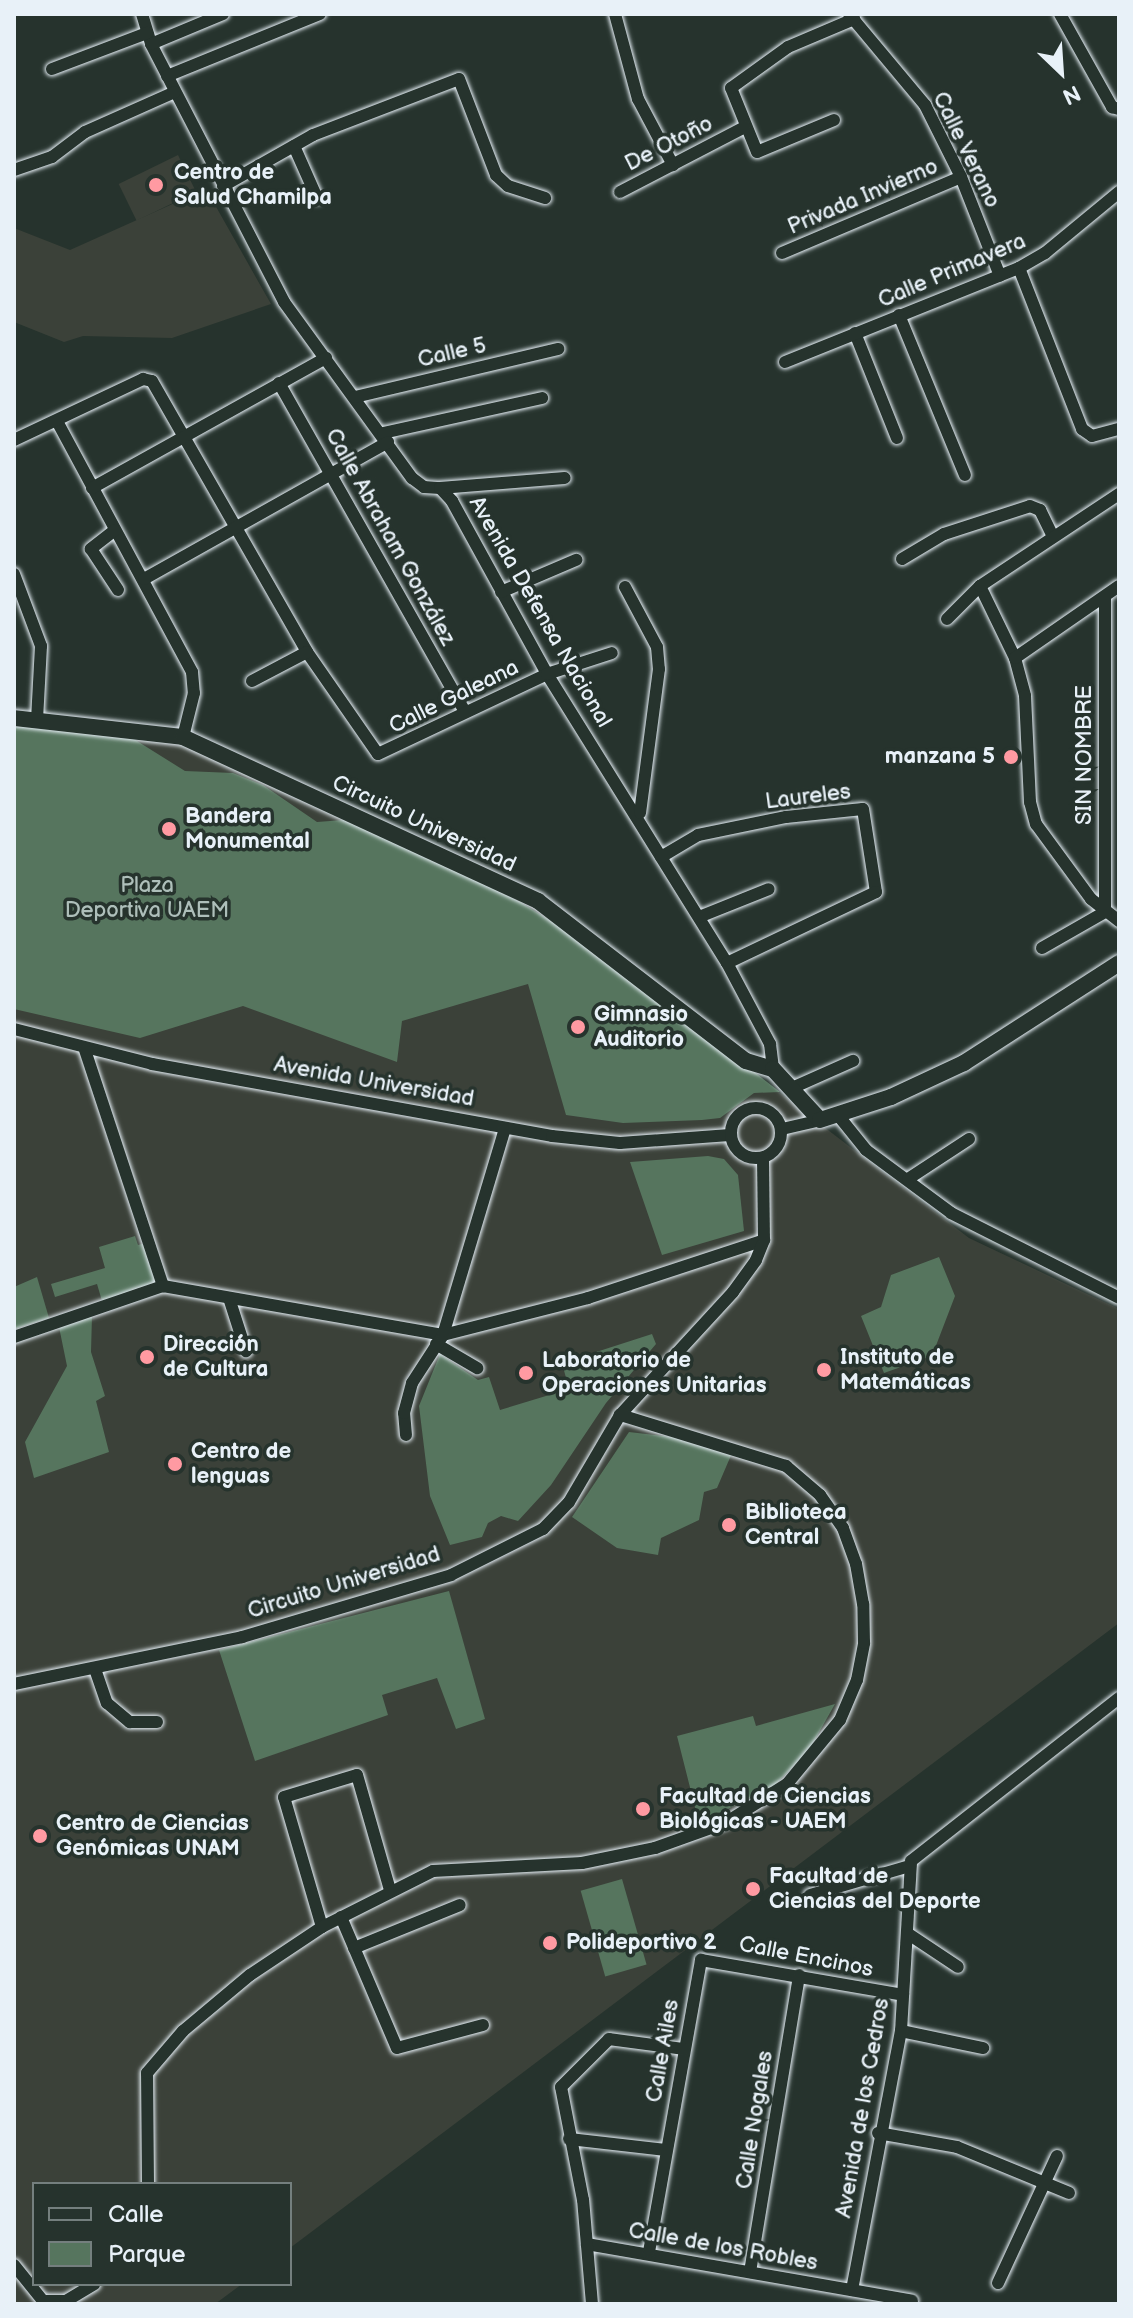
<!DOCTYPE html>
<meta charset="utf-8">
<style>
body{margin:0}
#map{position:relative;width:1133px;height:2318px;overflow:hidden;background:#26332d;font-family:"Balsamiq Sans",sans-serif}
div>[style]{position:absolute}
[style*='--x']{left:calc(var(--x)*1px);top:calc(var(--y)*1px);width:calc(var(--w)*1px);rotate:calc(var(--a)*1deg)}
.built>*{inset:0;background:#3b4139;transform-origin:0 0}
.green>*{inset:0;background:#56755e;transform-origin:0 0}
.roads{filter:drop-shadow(0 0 2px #e8f1f8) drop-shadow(0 0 2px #e8f1f8)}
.minor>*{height:12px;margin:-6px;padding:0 6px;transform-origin:6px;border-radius:6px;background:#26332d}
.minor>.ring{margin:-6px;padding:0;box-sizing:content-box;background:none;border:12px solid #26332d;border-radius:50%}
.tertiary>*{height:16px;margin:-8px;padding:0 8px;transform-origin:8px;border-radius:8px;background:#26332d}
.dots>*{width:22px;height:22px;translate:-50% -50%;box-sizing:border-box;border:4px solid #26332d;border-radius:50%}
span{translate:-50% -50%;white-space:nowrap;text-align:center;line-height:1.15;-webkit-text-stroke:7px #26332d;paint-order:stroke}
.street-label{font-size:22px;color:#e8f1f8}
.poi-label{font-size:22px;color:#e8f1f8;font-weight:700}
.left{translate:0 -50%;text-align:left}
.right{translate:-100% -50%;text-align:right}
.park-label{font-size:22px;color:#aebfba}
.frame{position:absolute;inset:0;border:16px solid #e8f1f8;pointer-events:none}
.legend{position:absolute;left:32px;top:2182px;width:260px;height:104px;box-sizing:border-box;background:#26332d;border:2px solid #747f7e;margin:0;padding:10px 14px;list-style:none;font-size:24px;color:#e8f1f8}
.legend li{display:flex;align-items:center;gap:16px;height:40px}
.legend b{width:40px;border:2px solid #747f7e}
.north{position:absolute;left:1021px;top:32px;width:80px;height:80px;-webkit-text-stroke:6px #26332d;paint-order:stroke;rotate:155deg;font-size:22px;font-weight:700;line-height:32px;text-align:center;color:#e8f1f8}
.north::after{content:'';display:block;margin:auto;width:28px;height:36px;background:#e8f1f8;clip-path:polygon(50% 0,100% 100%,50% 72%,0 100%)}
</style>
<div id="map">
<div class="built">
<i style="left:178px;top:155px;width:41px;height:66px;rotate:64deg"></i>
<i style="clip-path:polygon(206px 189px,271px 304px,172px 338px,83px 336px,64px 342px,14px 322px,14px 228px,70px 250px)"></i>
<i style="clip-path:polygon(14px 723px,178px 738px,526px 899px,969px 1238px,1119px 1309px,1119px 1623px,290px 2248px,290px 2184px,34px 2184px,34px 2284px,242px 2284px,215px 2304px,14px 2304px)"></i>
</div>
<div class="green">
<i style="clip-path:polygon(24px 724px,129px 736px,185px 771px,233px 773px,263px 785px,317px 822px,356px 819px,520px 902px,596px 949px,780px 1092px,754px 1093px,720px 1118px,702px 1120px,623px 1123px,566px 1115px,528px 984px,402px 1021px,397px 1062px,243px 1006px,140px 1038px,14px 1009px,14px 727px)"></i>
<i style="clip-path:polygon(708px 1156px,724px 1159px,738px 1175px,744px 1231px,662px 1255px,630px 1162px)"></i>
<i style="clip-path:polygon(135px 1236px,138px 1245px,146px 1243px,158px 1284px,102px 1301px,97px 1284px,55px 1297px,51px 1284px,105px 1268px,99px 1247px)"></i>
<i style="clip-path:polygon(939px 1257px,955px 1296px,932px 1356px,884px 1373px,861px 1316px,881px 1307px,891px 1275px)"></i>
<i style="clip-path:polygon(37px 1277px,49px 1318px,14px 1329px,14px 1287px)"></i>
<i style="clip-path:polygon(92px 1316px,91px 1352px,105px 1396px,96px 1401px,109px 1452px,34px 1478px,25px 1442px,67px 1366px,59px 1327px)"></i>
<i style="clip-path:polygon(652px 1334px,656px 1344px,606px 1403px,551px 1485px,518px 1521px,501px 1516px,488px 1523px,482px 1537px,450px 1545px,430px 1496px,419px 1406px,440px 1354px,478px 1380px,489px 1377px,500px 1410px,569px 1389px,562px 1363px)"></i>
<i style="clip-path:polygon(629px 1432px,689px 1439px,732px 1453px,717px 1488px,704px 1492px,699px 1520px,661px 1538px,658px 1555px,617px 1548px,572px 1517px)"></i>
<i style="clip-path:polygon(449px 1591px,485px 1719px,456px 1729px,437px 1678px,382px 1695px,388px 1715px,255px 1761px,219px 1650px)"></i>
<i style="clip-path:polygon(835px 1704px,809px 1750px,774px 1786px,699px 1823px,677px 1736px,753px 1716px,756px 1726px)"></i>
<i style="left:622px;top:1879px;width:89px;height:43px;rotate:74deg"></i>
</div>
<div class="roads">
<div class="minor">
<i style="--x:142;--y:14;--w:31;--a:73"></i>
<i style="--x:151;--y:44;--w:290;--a:62.7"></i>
<i style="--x:284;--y:302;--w:218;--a:54"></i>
<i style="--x:412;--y:478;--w:15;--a:37"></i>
<i style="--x:424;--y:487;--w:16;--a:4"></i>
<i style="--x:440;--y:488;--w:18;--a:47"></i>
<i style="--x:452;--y:501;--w:197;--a:61.2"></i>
<i style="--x:547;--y:674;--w:340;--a:58.1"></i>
<i style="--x:727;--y:963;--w:92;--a:62"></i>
<i style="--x:770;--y:1044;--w:25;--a:83"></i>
<i style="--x:615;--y:14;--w:88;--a:74.9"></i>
<i style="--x:638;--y:99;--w:75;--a:62.1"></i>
<i style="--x:849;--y:14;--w:119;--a:50.1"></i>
<i style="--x:925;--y:105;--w:80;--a:63.4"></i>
<i style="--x:961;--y:177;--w:106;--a:68.5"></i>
<i style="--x:1060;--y:14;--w:107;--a:60.8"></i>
<i style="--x:1112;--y:107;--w:7;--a:16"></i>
<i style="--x:151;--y:44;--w:78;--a:-22.6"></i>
<i style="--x:52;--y:69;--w:102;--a:-20.8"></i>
<i style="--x:167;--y:76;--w:165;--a:-22.1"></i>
<i style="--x:834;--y:120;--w:83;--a:157.4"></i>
<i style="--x:757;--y:152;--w:69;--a:-112.1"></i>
<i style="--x:731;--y:88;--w:70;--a:-35.7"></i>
<i style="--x:788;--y:47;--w:72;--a:-23"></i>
<i style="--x:294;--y:146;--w:57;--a:66.1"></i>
<i style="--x:14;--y:170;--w:40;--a:-18.9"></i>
<i style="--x:52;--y:157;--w:41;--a:-37.1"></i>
<i style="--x:85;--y:132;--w:98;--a:-24"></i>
<i style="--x:223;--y:186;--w:103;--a:-29.5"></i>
<i style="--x:313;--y:135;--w:156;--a:-21"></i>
<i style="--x:459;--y:79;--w:103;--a:68.9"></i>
<i style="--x:496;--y:175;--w:16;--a:43"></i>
<i style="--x:508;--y:186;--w:39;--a:18"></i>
<i style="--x:620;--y:192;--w:141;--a:-27.5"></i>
<i style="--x:782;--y:253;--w:194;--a:-23"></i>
<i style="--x:1019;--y:268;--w:173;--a:68.6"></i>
<i style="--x:1082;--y:429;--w:12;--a:35"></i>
<i style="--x:1092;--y:436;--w:28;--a:-15"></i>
<i style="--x:899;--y:315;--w:173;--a:67.6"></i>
<i style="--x:855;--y:333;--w:113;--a:68.2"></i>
<i style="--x:785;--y:362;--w:252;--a:-21.9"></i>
<i style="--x:1019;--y:268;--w:30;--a:-30"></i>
<i style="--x:1045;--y:253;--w:96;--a:-39.5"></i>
<i style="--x:279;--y:383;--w:378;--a:60.5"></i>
<i style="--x:355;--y:397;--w:209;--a:-13.3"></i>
<i style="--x:58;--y:423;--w:283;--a:61.7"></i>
<i style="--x:192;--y:672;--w:21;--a:85"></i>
<i style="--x:194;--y:693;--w:45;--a:104"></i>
<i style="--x:383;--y:433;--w:163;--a:-12.4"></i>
<i style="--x:14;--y:440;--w:143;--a:-25.3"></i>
<i style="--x:143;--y:379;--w:9;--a:13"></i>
<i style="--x:152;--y:381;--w:312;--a:60.2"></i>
<i style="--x:307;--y:652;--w:124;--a:55.2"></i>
<i style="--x:378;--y:754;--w:187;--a:-25.3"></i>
<i style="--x:547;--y:674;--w:68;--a:-17.9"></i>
<i style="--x:92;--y:488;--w:268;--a:-29.1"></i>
<i style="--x:440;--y:488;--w:125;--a:-4.6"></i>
<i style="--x:115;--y:530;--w:31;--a:142"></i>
<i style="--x:91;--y:549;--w:49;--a:56.6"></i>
<i style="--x:902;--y:559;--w:49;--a:-30.8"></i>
<i style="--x:944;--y:534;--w:90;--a:-18"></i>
<i style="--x:1030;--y:506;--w:11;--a:22"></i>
<i style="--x:1040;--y:510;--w:28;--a:64"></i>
<i style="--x:14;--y:574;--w:77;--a:69.4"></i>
<i style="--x:41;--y:646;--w:74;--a:93.1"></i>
<i style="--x:144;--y:579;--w:280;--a:-29.3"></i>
<i style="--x:980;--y:586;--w:80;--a:64.1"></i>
<i style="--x:1015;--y:658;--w:39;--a:75"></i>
<i style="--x:1025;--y:696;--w:106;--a:87.3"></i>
<i style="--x:1030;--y:802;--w:23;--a:75"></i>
<i style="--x:1036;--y:824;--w:93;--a:53.7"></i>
<i style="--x:1091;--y:899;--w:36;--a:38"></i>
<i style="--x:625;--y:587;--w:68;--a:61.9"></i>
<i style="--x:657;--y:647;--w:22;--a:85"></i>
<i style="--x:659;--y:669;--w:145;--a:97.5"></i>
<i style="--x:501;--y:592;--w:82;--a:-23.1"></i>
<i style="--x:947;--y:619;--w:47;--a:-45"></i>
<i style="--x:980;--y:586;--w:167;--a:-33.5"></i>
<i style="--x:1015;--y:658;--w:126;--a:-34.7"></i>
<i style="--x:252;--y:681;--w:62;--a:-27.8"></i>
<i style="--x:661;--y:857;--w:43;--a:-30.7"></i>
<i style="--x:698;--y:835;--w:90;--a:-11.6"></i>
<i style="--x:786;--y:817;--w:77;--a:-5.9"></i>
<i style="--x:863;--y:809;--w:84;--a:81.1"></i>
<i style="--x:876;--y:892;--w:165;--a:154.5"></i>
<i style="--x:699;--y:917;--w:75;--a:-21.8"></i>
<i style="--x:1042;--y:948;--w:73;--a:-29.7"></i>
<i style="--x:1105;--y:912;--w:315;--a:-90"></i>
<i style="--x:14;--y:1029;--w:142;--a:14.2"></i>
<i style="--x:152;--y:1064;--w:406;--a:10.2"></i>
<i style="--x:552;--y:1136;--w:68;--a:5.9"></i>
<i style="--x:620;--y:1143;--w:110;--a:-4.2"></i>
<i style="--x:85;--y:1050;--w:249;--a:71.7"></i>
<i style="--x:792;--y:1088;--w:67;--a:-23.9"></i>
<i class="ring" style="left:731px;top:1108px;width:38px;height:38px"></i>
<i style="--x:837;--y:1114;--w:46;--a:51.1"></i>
<i style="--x:866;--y:1150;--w:106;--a:36.5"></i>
<i style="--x:951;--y:1213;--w:188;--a:26.8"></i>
<i style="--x:782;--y:1129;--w:39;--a:-13"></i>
<i style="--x:908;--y:1179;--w:73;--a:-33.3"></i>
<i style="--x:229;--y:1298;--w:56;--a:72.2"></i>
<i style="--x:14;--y:1337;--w:157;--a:-18.9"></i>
<i style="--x:163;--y:1286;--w:284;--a:9.9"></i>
<i style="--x:443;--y:1335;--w:150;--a:-14.3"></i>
<i style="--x:588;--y:1298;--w:185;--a:-18.2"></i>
<i style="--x:436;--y:1344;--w:48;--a:30.3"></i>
<i style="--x:406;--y:1435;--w:22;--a:-95"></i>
<i style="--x:404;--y:1413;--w:31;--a:-75"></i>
<i style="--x:412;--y:1383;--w:57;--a:-57.1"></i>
<i style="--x:443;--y:1335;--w:216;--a:-73.3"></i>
<i style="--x:95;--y:1669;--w:36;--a:71"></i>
<i style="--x:107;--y:1703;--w:30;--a:40"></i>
<i style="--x:130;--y:1722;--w:27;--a:0"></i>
<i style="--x:14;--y:1684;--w:233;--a:-11.6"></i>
<i style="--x:242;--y:1637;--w:218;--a:-16.5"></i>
<i style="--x:451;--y:1575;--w:103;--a:-26.6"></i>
<i style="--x:543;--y:1529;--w:37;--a:-46"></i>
<i style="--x:569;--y:1502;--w:101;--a:-59.6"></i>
<i style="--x:620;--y:1415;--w:167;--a:-47.4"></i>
<i style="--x:733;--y:1292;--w:39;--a:-54"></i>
<i style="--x:756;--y:1260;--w:22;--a:-68"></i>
<i style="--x:764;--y:1240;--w:82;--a:-90.7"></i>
<i style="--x:810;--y:1895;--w:104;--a:-16.2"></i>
<i style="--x:341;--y:1917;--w:142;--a:66.9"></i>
<i style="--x:397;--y:2048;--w:89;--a:-15"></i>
<i style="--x:322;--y:1927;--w:135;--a:-106.3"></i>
<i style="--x:284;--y:1797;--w:76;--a:-16.8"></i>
<i style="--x:357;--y:1775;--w:120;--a:74"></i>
<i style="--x:907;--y:1933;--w:61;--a:33.7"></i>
<i style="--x:354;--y:1948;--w:114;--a:-22.1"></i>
<i style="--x:901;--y:2031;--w:84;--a:11.7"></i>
<i style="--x:878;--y:2133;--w:80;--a:10"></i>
<i style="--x:957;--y:2147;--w:121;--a:22.3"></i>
<i style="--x:569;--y:2139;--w:98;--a:6.5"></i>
<i style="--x:148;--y:2184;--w:111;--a:-90.5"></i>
<i style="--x:147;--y:2073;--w:55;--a:-49.4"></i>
<i style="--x:183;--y:2031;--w:87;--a:-39.9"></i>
<i style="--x:250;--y:1975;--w:87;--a:-33.7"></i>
<i style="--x:322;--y:1927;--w:124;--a:-26.8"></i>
<i style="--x:433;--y:1871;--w:149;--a:-3.1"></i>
<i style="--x:582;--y:1863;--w:75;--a:-11.6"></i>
<i style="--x:655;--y:1848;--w:74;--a:-19.7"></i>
<i style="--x:725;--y:1823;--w:73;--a:-32.2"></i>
<i style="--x:787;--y:1784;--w:83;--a:-50.4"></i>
<i style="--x:840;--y:1720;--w:43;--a:-67"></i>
<i style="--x:857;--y:1680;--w:38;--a:-79"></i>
<i style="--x:864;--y:1643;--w:39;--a:-91"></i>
<i style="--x:863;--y:1604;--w:41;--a:-99.9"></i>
<i style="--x:856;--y:1564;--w:38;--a:-110"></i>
<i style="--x:843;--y:1528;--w:40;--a:-124.9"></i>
<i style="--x:820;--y:1495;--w:45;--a:-139.5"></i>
<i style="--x:786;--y:1466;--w:174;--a:-162.9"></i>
<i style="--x:587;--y:2244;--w:330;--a:9.9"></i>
<i style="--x:649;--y:2252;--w:297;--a:-79.9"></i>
<i style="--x:701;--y:1960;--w:205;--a:9.8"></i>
<i style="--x:14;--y:2265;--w:46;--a:51.1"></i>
<i style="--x:43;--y:2301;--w:23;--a:0"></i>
<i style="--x:66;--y:2301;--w:33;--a:-31"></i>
<i style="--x:750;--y:2272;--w:301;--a:-80.6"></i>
<i style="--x:998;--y:2283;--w:140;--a:-65.1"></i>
<i style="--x:852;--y:2290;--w:264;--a:-79.3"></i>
<i style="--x:901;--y:2031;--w:170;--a:-86.6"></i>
<i style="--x:911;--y:1861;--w:264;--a:-38.1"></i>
<i style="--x:592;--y:2304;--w:104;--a:-94.9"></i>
<i style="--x:583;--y:2200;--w:115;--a:-101"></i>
<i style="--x:561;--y:2087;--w:68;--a:-45"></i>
<i style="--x:609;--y:2039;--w:76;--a:7.6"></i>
</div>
<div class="tertiary">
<i style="--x:14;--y:718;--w:170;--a:6.4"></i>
<i style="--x:183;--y:737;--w:391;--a:24.8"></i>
<i style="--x:538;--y:901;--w:262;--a:37.6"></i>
<i style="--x:746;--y:1061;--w:28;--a:17"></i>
<i style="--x:773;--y:1069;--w:69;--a:47.3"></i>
<i style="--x:820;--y:1120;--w:75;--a:-17.9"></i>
<i style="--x:891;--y:1097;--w:81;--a:-25"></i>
<i style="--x:964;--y:1063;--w:184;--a:-32.8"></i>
</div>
</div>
<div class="dots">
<i style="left:156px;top:185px;background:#ff9aa2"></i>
<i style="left:1011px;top:757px;background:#ff9aa2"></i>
<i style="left:169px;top:829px;background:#ff9aa2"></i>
<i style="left:578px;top:1027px;background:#ff9aa2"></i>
<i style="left:147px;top:1357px;background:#ff9aa2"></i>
<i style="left:824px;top:1370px;background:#ff9aa2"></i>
<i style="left:526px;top:1373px;background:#ff9aa2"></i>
<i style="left:175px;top:1464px;background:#ff9aa2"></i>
<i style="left:729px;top:1525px;background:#ff9aa2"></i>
<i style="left:643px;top:1809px;background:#ff9aa2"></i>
<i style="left:40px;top:1836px;background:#ff9aa2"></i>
<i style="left:753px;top:1889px;background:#ff9aa2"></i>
<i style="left:550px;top:1943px;background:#ff9aa2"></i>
</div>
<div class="street-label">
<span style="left:669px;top:144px;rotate:-27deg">De Otoño</span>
<span style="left:966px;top:150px;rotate:64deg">Calle Verano</span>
<span style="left:863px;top:197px;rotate:-23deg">Privada Invierno</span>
<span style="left:952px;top:271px;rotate:-23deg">Calle Primavera</span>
<span style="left:452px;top:353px;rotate:-13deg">Calle 5</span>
<span style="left:390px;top:537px;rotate:61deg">Calle Abraham González</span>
<span style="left:540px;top:612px;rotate:60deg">Avenida Defensa Nacional</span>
<span style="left:454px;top:697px;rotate:-26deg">Calle Galeana</span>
<span style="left:1085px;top:755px;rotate:-90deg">SIN NOMBRE</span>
<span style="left:808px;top:797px;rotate:-7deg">Laureles</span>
<span style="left:424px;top:824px;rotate:25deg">Circuito Universidad</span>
<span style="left:374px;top:1082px;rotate:10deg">Avenida Universidad</span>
<span style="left:344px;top:1583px;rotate:-17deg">Circuito Universidad</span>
<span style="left:806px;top:1957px;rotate:11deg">Calle Encinos</span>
<span style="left:663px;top:2051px;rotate:-80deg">Calle Ailes</span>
<span style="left:863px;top:2108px;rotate:-80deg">Avenida de los Cedros</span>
<span style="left:755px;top:2120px;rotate:-81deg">Calle Nogales</span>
<span style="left:723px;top:2247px;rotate:10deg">Calle de los Robles</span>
</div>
<div class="poi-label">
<span class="left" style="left:174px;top:185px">Centro de<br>Salud Chamilpa</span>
<span class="right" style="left:995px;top:757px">manzana 5</span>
<span class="left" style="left:185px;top:829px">Bandera<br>Monumental</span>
<span class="left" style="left:594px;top:1027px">Gimnasio<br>Auditorio</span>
<span class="left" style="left:163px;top:1357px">Dirección<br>de Cultura</span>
<span class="left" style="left:840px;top:1370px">Instituto de<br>Matemáticas</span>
<span class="left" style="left:542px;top:1373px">Laboratorio de<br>Operaciones Unitarias</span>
<span class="left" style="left:191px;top:1464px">Centro de<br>lenguas</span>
<span class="left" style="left:745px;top:1525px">Biblioteca<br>Central</span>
<span class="left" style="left:659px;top:1809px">Facultad de Ciencias<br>Biológicas - UAEM</span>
<span class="left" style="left:56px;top:1836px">Centro de Ciencias<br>Genómicas UNAM</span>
<span class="left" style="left:769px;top:1889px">Facultad de<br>Ciencias del Deporte</span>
<span class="left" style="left:566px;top:1943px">Polideportivo 2</span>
</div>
<div class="park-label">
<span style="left:147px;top:898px">Plaza<br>Deportiva UAEM</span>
</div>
<div class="frame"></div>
<ul class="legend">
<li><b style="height:10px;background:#26332d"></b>Calle</li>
<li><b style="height:22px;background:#56755e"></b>Parque</li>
</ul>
<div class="north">N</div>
</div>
